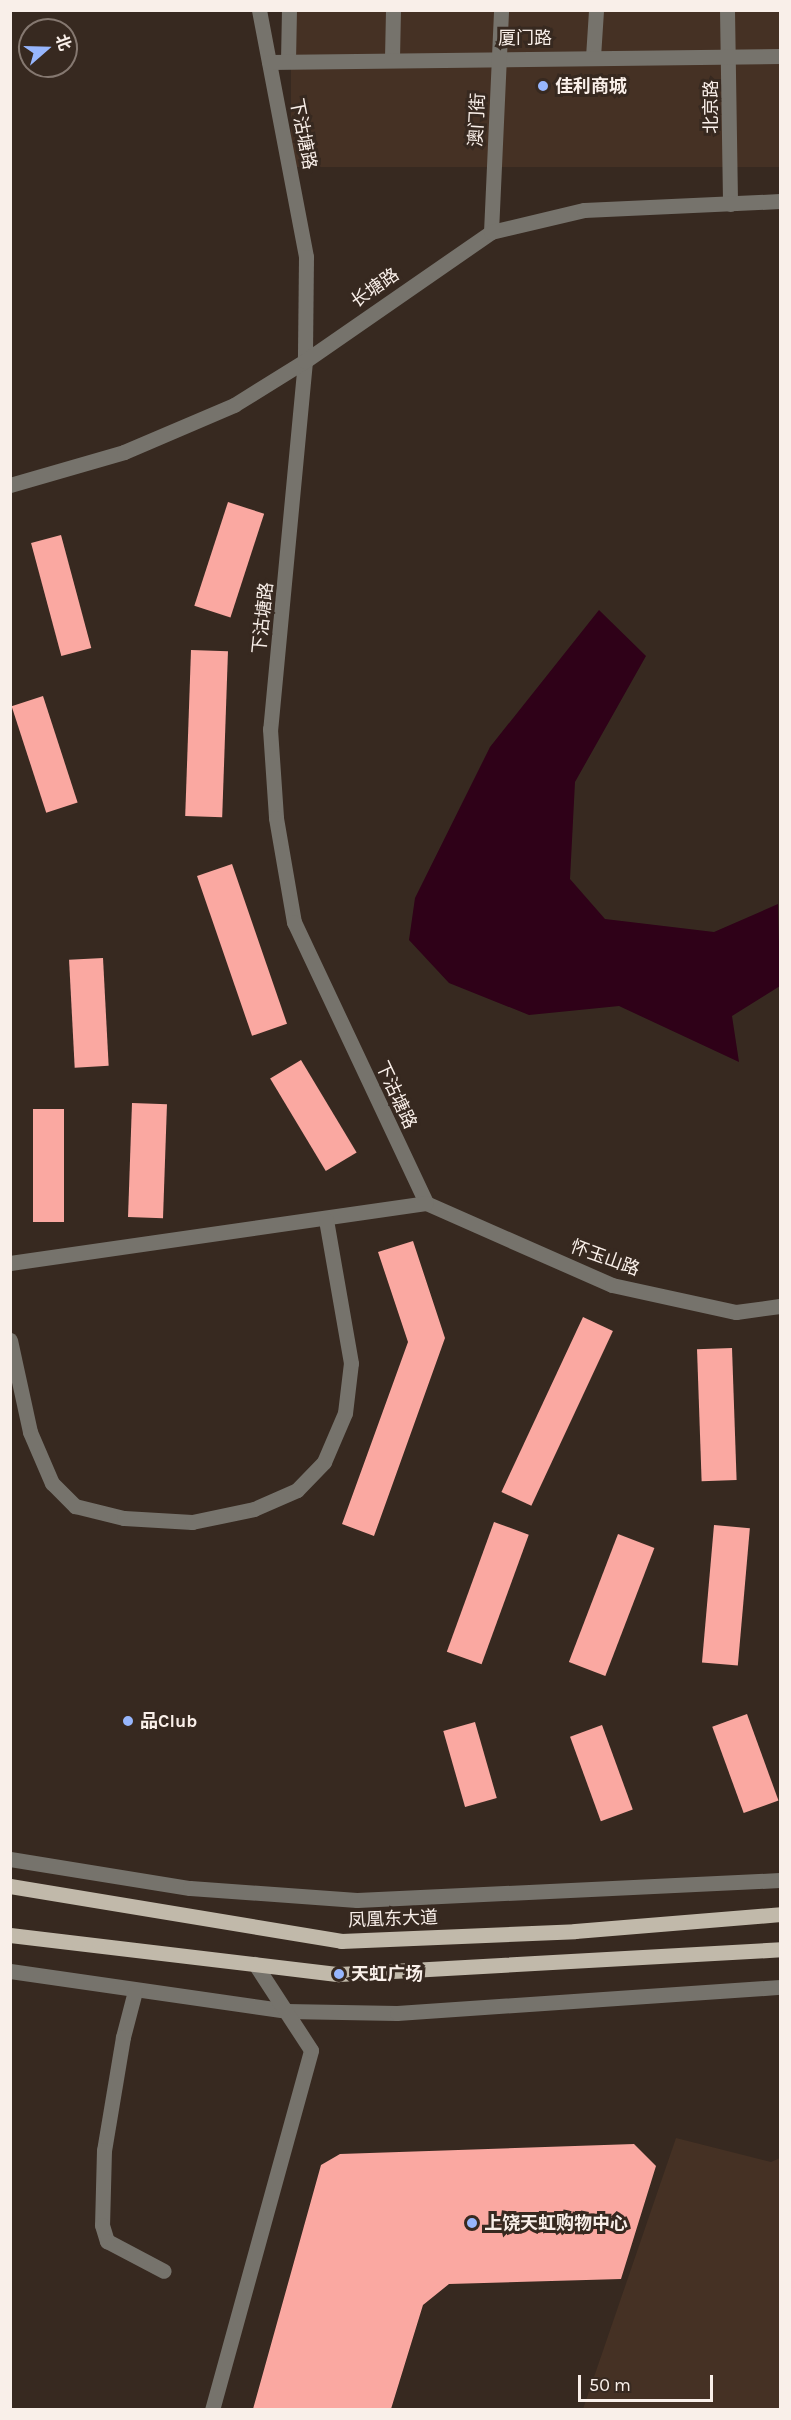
<!DOCTYPE html>
<meta charset="utf-8">
<style>
body{margin:0}
#map{position:relative;width:791px;height:2420px;overflow:hidden;background:#372920;font-family:Karla,"Noto Sans SC",sans-serif}
div>[style]{position:absolute}
[style*='--x']{left:calc(var(--x)*1px);top:calc(var(--y)*1px);width:calc(var(--w)*1px);rotate:calc(var(--a)*1deg)}
.built>*{inset:0;background:#453124;transform-origin:0 0}
.water>*{inset:0;background:#2f0118}
.building>*{inset:0;background:#faa8a1;transform-origin:0 0}
.minor>*{height:15px;margin:-7.5px;padding:0 7.5px;transform-origin:7.5px;border-radius:7.5px;background:#76736c}
.major>*{height:15px;margin:-7.5px;padding:0 7.5px;transform-origin:7.5px;border-radius:7.5px;background:#c1b9aa}
.dots>*{width:16px;height:16px;translate:-50% -50%;box-sizing:border-box;border:3px solid #372920;border-radius:50%}
span{translate:-50% -50%;white-space:nowrap;text-align:center;line-height:1.15;-webkit-text-stroke:6px #372920;paint-order:stroke}
.street-label{font-size:18px;color:#f9efe9}
.poi-label{font-size:18px;color:#f9efe9;font-weight:700}
.left{translate:0 -50%;text-align:left}
.frame{position:absolute;inset:0;border:12px solid #f9efe9;pointer-events:none}
.north{position:absolute;left:18px;top:18px;width:60px;height:60px;box-sizing:border-box;background:#372920;border:2px solid #857870;border-radius:50%;rotate:70deg;font-size:16px;font-weight:700;line-height:24px;text-align:center;color:#f9efe9}
.north::after{content:'';display:block;margin:auto;width:21px;height:27px;background:#97b6fd;clip-path:polygon(50% 0,100% 100%,50% 72%,0 100%)}
.scale{position:absolute;left:578px;top:2375px;width:135px;height:27px;box-sizing:border-box;border:3px solid #f9efe9;border-top:0;padding-left:8px;font-size:18px;line-height:21px;white-space:nowrap;color:#f9efe9;-webkit-text-stroke:4px #372920;paint-order:stroke}
</style>
<div id="map">
<div class="built">
<i style="left:291px;top:11px;width:489px;height:156px"></i>
<i style="clip-path:polygon(676px 2138px,771px 2162px,780px 2158px,780px 2409px,583px 2409px)"></i>
</div>
<div class="water">
<i style="clip-path:polygon(599px 610px,646px 656px,575px 782px,570px 879px,605px 919px,714px 932px,778px 904px,780px 986px,732px 1016px,739px 1062px,619px 1006px,529px 1015px,449px 983px,409px 940px,415px 898px,490px 747px)"></i>
</div>
<div class="building">
<i style="left:228px;top:502px;width:38px;height:109px;rotate:18deg"></i>
<i style="left:61px;top:535px;width:117px;height:31px;rotate:75deg"></i>
<i style="left:191px;top:650px;width:37px;height:166px;rotate:2deg"></i>
<i style="left:43px;top:696px;width:112px;height:33px;rotate:72deg"></i>
<i style="left:232px;top:864px;width:169px;height:37px;rotate:71deg"></i>
<i style="left:103px;top:958px;width:108px;height:34px;rotate:87deg"></i>
<i style="left:301px;top:1060px;width:108px;height:36px;rotate:59deg"></i>
<i style="left:132px;top:1103px;width:35px;height:114px;rotate:2deg"></i>
<i style="left:33px;top:1109px;width:31px;height:113px"></i>
<i style="clip-path:polygon(413px 1241px,445px 1338px,374px 1536px,342px 1524px,408px 1342px,378px 1252px)"></i>
<i style="left:583px;top:1317px;width:33px;height:193px;rotate:25deg"></i>
<i style="left:732px;top:1348px;width:132px;height:35px;rotate:88deg"></i>
<i style="left:494px;top:1522px;width:37px;height:138px;rotate:20deg"></i>
<i style="left:714px;top:1525px;width:36px;height:138px;rotate:5deg"></i>
<i style="left:618px;top:1534px;width:39px;height:137px;rotate:21deg"></i>
<i style="left:747px;top:1714px;width:92px;height:37px;rotate:70deg"></i>
<i style="left:475px;top:1722px;width:79px;height:33px;rotate:74deg"></i>
<i style="left:602px;top:1725px;width:90px;height:34px;rotate:70deg"></i>
<i style="clip-path:polygon(634px 2144px,656px 2166px,621px 2279px,449px 2284px,423px 2305px,391px 2409px,253px 2409px,321px 2165px,340px 2154px)"></i>
</div>
<div class="minor">
<i style="--x:259;--y:10;--w:251;--a:79.2"></i>
<i style="--x:306;--y:257;--w:104;--a:90.6"></i>
<i style="--x:305;--y:361;--w:370;--a:95.4"></i>
<i style="--x:270;--y:729;--w:89;--a:86.1"></i>
<i style="--x:276;--y:818;--w:106;--a:80.2"></i>
<i style="--x:294;--y:922;--w:310;--a:64.8"></i>
<i style="--x:727;--y:10;--w:194;--a:89.1"></i>
<i style="--x:593;--y:57;--w:47;--a:-86.3"></i>
<i style="--x:392;--y:58;--w:48;--a:-88.8"></i>
<i style="--x:288;--y:61;--w:51;--a:-88.9"></i>
<i style="--x:269;--y:62;--w:511;--a:-0.67"></i>
<i style="--x:491;--y:232;--w:222;--a:-87.4"></i>
<i style="--x:10;--y:485;--w:119;--a:-16.1"></i>
<i style="--x:124;--y:452;--w:120;--a:-23.1"></i>
<i style="--x:234;--y:405;--w:84;--a:-31.8"></i>
<i style="--x:305;--y:361;--w:226;--a:-34.7"></i>
<i style="--x:491;--y:232;--w:96;--a:-13.3"></i>
<i style="--x:584;--y:210;--w:196;--a:-2.6"></i>
<i style="--x:426;--y:1203;--w:203;--a:23.8"></i>
<i style="--x:612;--y:1285;--w:127;--a:12.3"></i>
<i style="--x:736;--y:1312;--w:44;--a:-7.8"></i>
<i style="--x:10;--y:1263;--w:420;--a:-8.2"></i>
<i style="--x:10;--y:1340;--w:94;--a:77.7"></i>
<i style="--x:30;--y:1432;--w:56;--a:66.7"></i>
<i style="--x:52;--y:1483;--w:33;--a:45"></i>
<i style="--x:75;--y:1506;--w:50;--a:13.8"></i>
<i style="--x:124;--y:1518;--w:68;--a:3.4"></i>
<i style="--x:192;--y:1522;--w:63;--a:-11.8"></i>
<i style="--x:254;--y:1509;--w:47;--a:-23.8"></i>
<i style="--x:297;--y:1490;--w:39;--a:-46"></i>
<i style="--x:324;--y:1462;--w:53;--a:-66.8"></i>
<i style="--x:345;--y:1413;--w:50;--a:-83.2"></i>
<i style="--x:351;--y:1363;--w:145;--a:-99.9"></i>
<i style="--x:10;--y:1859;--w:182;--a:9.2"></i>
<i style="--x:190;--y:1888;--w:167;--a:4.1"></i>
<i style="--x:357;--y:1900;--w:423;--a:-2.7"></i>
<i style="--x:10;--y:1971;--w:279;--a:8.2"></i>
<i style="--x:286;--y:2011;--w:111;--a:1"></i>
<i style="--x:397;--y:2013;--w:384;--a:-3.9"></i>
<i style="--x:135;--y:1991;--w:48;--a:104.6"></i>
<i style="--x:123;--y:2037;--w:115;--a:99.5"></i>
<i style="--x:104;--y:2150;--w:75;--a:91.5"></i>
<i style="--x:102;--y:2225;--w:17;--a:73"></i>
<i style="--x:107;--y:2241;--w:64;--a:27.8"></i>
<i style="--x:212;--y:2410;--w:373;--a:-74.6"></i>
<i style="--x:311;--y:2050;--w:103;--a:-123.1"></i>
</div>
<div class="major">
<i style="--x:10;--y:1886;--w:336;--a:9.4"></i>
<i style="--x:341;--y:1941;--w:234;--a:-2.4"></i>
<i style="--x:575;--y:1931;--w:206;--a:-4.7"></i>
<i style="--x:10;--y:1935;--w:331;--a:6.8"></i>
<i style="--x:339;--y:1974;--w:442;--a:-3.2"></i>
</div>
<div class="dots">
<i style="left:543px;top:86px;background:#97b6fd"></i>
<i style="left:128px;top:1721px;background:#97b6fd"></i>
<i style="left:339px;top:1974px;background:#97b6fd"></i>
<i style="left:472px;top:2223px;background:#97b6fd"></i>
</div>
<div class="street-label">
<span style="left:525px;top:38px">厦门路</span>
<span style="left:711px;top:107px;rotate:-90deg">北京路</span>
<span style="left:477px;top:120px;rotate:-87deg">澳门街</span>
<span style="left:303px;top:134px;rotate:79deg">下沽塘路</span>
<span style="left:375px;top:288px;rotate:-35deg">长塘路</span>
<span style="left:263px;top:618px;rotate:-84deg">下沽塘路</span>
<span style="left:396px;top:1095px;rotate:65deg">下沽塘路</span>
<span style="left:605px;top:1258px;rotate:20deg">怀玉山路</span>
<span style="left:393px;top:1919px;rotate:-2deg">凤凰东大道</span>
</div>
<div class="poi-label">
<span class="left" style="left:555px;top:86px">佳利商城</span>
<span class="left" style="left:140px;top:1721px">品Club</span>
<span class="left" style="left:351px;top:1974px">天虹广场</span>
<span class="left" style="left:484px;top:2223px">上饶天虹购物中心</span>
</div>
<div class="frame"></div>
<div class="north">北</div>
<div class="scale">50 m</div>
</div>
